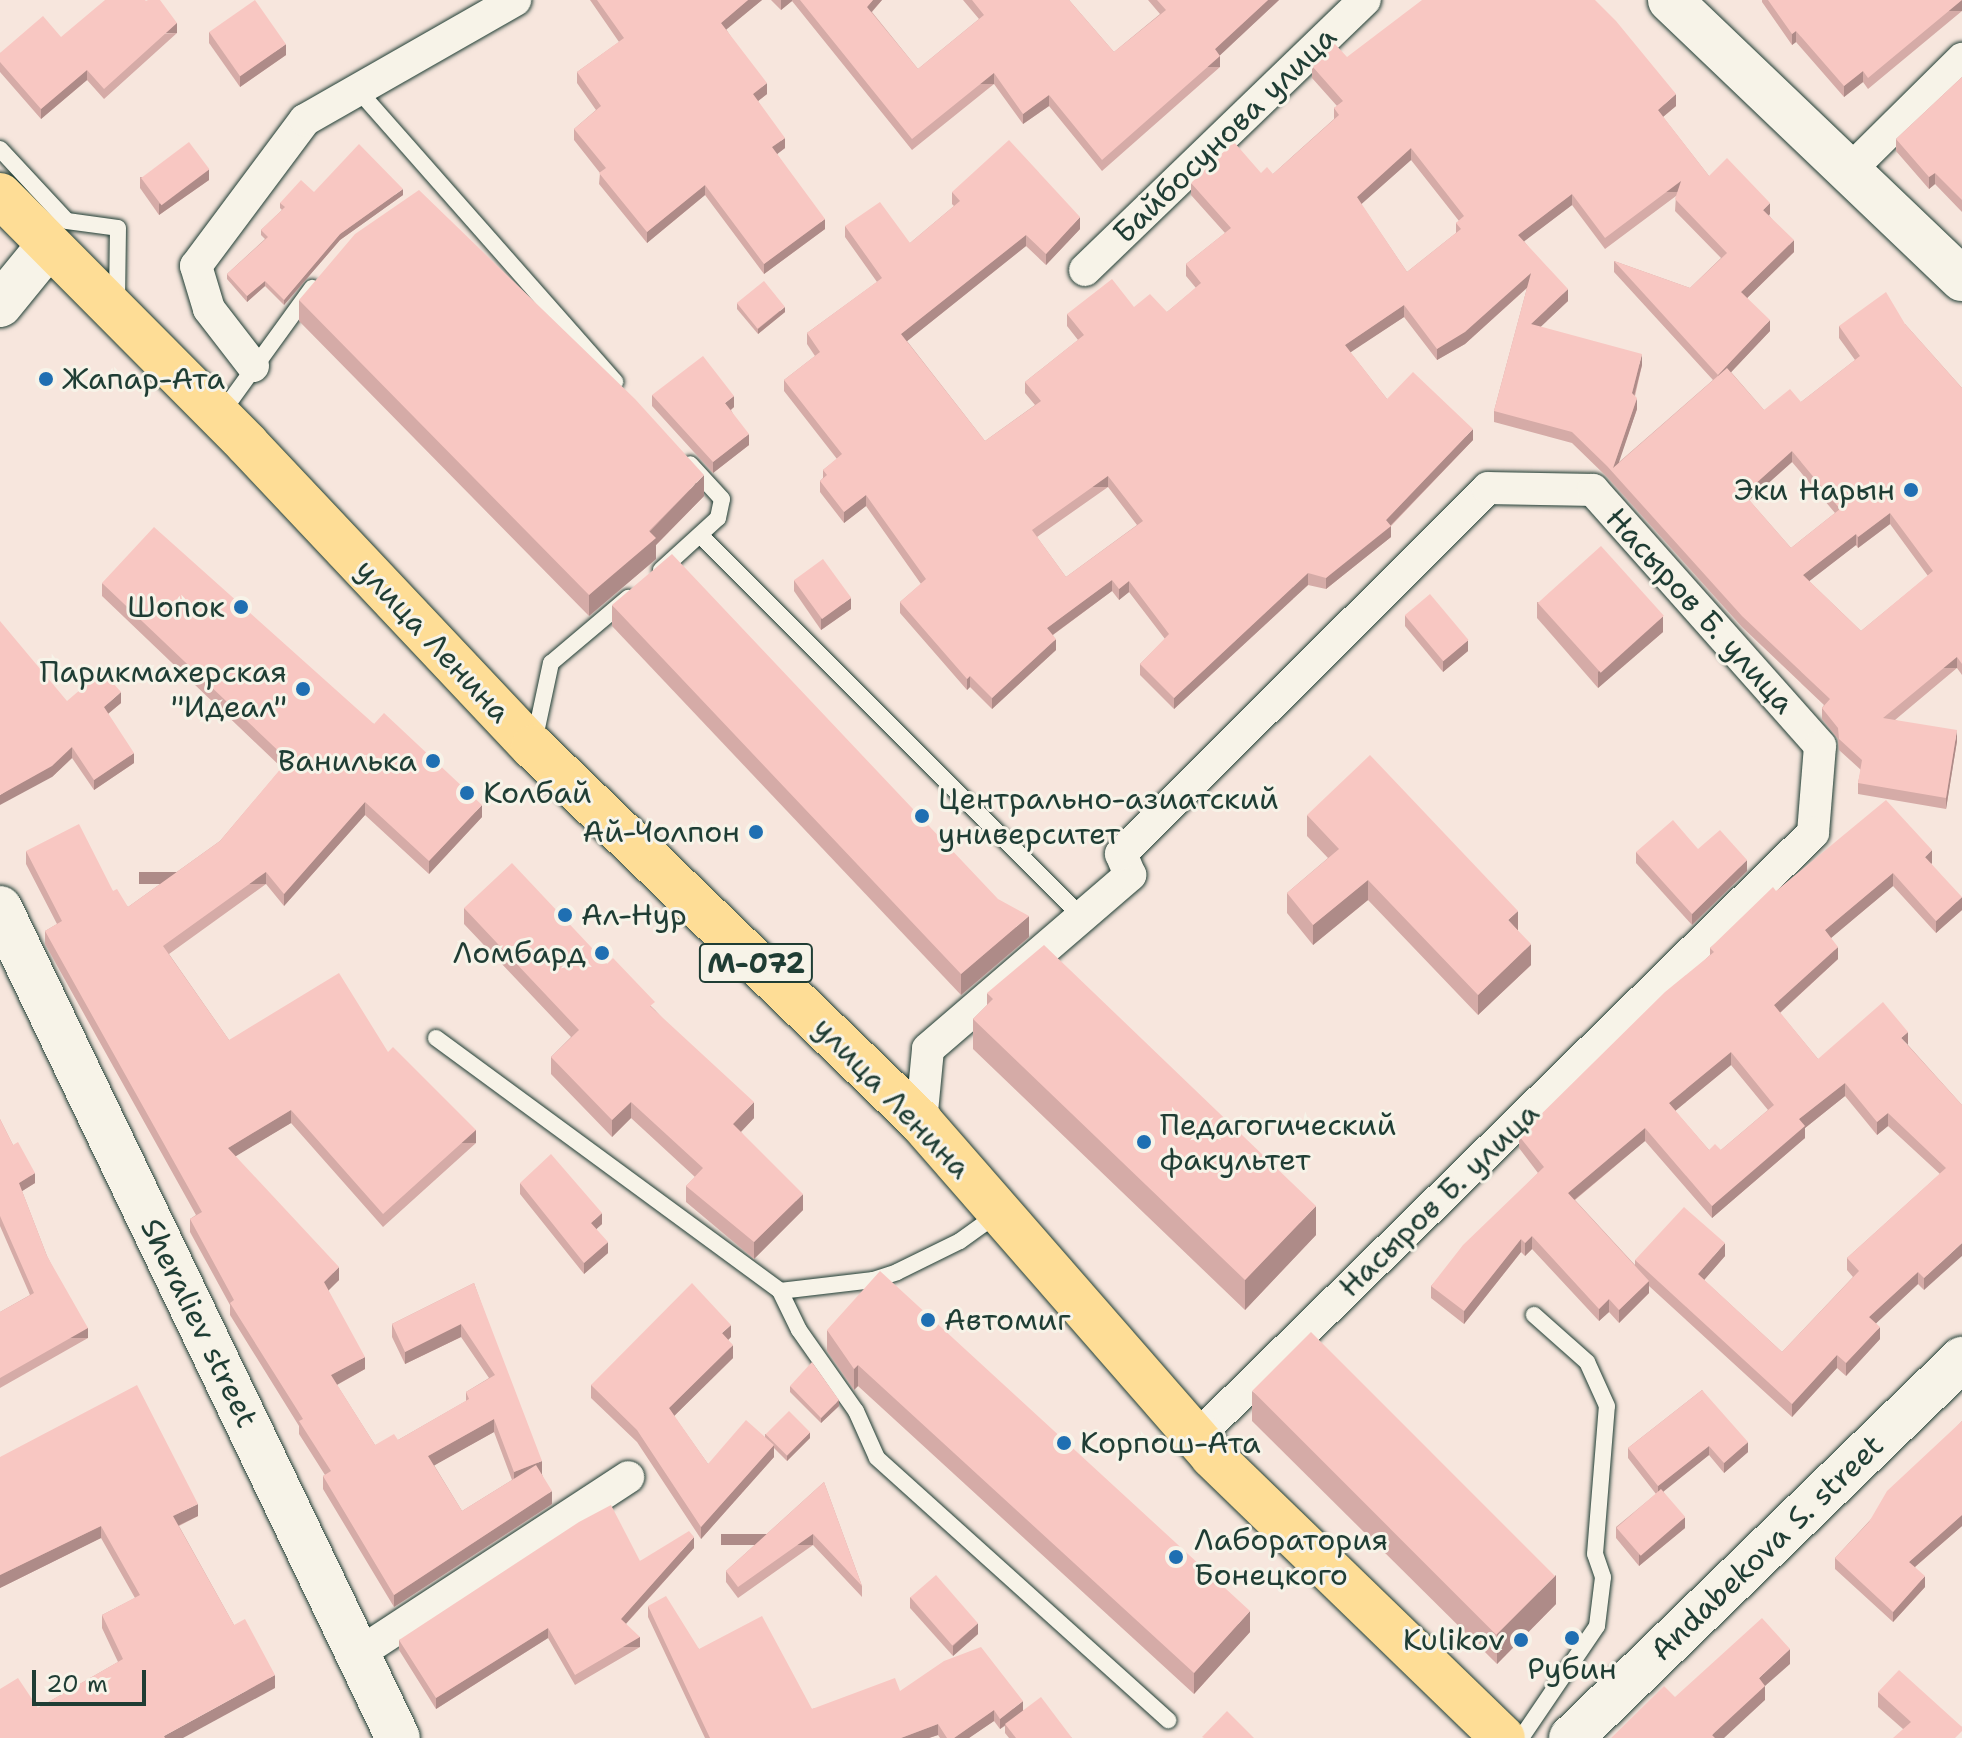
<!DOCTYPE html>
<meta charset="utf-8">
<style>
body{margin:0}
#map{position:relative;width:1962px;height:1738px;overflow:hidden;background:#f7e6dd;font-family:"Shantell Sans",sans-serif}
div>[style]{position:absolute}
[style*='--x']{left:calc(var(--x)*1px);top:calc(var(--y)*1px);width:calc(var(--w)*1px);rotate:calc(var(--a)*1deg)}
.roads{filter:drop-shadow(0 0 2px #1f3d34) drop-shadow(0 0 2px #1f3d34)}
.lane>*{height:16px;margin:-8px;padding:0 8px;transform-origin:8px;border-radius:8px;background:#f7f3e8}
.street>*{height:32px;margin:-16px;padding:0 16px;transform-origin:16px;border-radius:16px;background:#f7f3e8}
.secondary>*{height:44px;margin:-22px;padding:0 22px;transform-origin:22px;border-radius:22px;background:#f7f3e8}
.primary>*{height:44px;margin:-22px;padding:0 22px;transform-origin:22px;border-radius:22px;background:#fedd96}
.wall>*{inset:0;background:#d5aba7}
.shaded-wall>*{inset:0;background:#ae8b88;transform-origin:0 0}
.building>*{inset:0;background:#f8c7c2;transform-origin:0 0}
.dots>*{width:22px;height:22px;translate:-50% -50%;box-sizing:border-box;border:4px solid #f7f3e8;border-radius:50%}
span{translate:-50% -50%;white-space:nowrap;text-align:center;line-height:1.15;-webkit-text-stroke:6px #f7f3e8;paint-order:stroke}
.shield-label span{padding:2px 6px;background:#f7f3e8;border:2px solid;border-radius:6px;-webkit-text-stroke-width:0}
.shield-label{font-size:28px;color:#1f3d34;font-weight:700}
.street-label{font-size:30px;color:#1f3d34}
.poi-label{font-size:30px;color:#1f3d34}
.left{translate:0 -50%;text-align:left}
.right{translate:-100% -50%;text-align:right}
.scale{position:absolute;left:32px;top:1670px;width:114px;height:36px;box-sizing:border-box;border:4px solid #1f3d34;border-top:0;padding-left:10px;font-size:24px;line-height:28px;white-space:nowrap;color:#1f3d34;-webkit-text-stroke:6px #f7f3e8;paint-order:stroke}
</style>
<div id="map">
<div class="roads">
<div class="lane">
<i style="--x:358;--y:90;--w:389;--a:48.6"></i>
<i style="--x:0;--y:149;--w:98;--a:47.1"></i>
<i style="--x:67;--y:221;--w:51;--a:7.8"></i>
<i style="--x:118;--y:228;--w:75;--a:90.8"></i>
<i style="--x:220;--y:415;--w:157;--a:-54.1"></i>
<i style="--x:701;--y:536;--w:542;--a:45"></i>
<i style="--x:661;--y:570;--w:77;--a:-42.4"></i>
<i style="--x:718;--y:518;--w:19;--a:-78"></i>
<i style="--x:722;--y:499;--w:47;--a:-132.4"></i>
<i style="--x:534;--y:742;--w:81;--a:-77.9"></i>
<i style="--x:551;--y:663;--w:101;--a:-40.2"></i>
<i style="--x:436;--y:1038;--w:427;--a:36.3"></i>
<i style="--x:780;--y:1291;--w:94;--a:-6.7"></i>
<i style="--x:873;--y:1280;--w:25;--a:-18"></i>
<i style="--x:897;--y:1272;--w:70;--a:-26.2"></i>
<i style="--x:960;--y:1241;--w:48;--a:-35.7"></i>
<i style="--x:780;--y:1291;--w:43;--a:64"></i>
<i style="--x:799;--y:1330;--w:99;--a:54.9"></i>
<i style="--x:856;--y:1411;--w:51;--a:65.9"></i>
<i style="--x:877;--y:1458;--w:392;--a:42"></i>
<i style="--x:1521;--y:1738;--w:135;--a:-55.8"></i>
<i style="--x:1597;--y:1626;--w:49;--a:-83"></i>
<i style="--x:1603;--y:1577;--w:24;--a:-109"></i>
<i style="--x:1595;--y:1554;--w:148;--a:-85.4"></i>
<i style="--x:1607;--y:1406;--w:48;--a:-114.4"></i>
<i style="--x:1587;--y:1362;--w:71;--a:-138.4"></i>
</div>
<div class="street">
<i style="--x:1848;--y:172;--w:161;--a:-44.7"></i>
<i style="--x:1085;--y:270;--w:389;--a:-44"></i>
<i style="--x:253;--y:366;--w:72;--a:-127.7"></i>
<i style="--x:209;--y:309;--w:45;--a:-106.8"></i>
<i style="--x:196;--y:266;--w:182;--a:-53.3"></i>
<i style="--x:305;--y:120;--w:242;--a:-29.7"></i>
<i style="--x:921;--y:1122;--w:73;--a:-84.5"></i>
<i style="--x:928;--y:1049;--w:267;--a:-40.7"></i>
<i style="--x:1130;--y:875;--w:23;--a:-113"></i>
<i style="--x:1121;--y:854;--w:518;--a:-44.92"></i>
<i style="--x:1488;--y:488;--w:105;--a:1.1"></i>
<i style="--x:1593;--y:490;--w:342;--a:48.4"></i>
<i style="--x:1820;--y:746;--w:87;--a:94.6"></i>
<i style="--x:1813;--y:833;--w:853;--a:135.57"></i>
<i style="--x:1204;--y:1430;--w:27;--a:73"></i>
<i style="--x:358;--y:1654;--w:323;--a:-33.2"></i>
</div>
<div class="secondary">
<i style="--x:1670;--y:0;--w:404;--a:43.7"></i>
<i style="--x:0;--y:305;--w:77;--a:-50.8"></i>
<i style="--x:0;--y:908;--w:920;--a:64.38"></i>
<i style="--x:1571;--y:1738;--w:545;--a:-44.11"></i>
</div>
<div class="primary">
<i style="--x:0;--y:195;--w:351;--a:45.2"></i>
<i style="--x:247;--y:444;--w:417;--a:46.7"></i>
<i style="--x:533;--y:747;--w:540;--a:44.02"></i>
<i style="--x:921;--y:1122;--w:443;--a:48.9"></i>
<i style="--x:1212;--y:1456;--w:405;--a:44.1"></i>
</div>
</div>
<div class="wall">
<i style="clip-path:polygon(590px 0,762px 0,726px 29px,767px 94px,758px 101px,785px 148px,777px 154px,825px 229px,764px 274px,705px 195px,647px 243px,599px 184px,600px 173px,574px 140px,574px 129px,596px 110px,577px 83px,577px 72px,619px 42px)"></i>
<i style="clip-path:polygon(771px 0,882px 0,872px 12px,918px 69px,979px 19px,963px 0,1069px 0,1114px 52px,1160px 14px,1148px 0,1279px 0,1220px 55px,1220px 67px,1102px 171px,1049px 106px,1023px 124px,994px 84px,912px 150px,792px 1px,781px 10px)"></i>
<i style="clip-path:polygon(1762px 0,1962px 0,1962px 11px,1868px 89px,1863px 82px,1844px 97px,1796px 42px,1792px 45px,1762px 2px)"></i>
<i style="clip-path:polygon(209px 32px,286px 55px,240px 87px,209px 43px)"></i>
<i style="clip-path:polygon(177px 33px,104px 99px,87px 80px,41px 119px,0 72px,0 53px,61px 37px)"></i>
<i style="clip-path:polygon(evenodd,1347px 57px,1676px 106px,1663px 117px,1709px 176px,1770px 214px,1769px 215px,1794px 252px,1747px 298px,1770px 331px,1731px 372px,1764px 410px,1801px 402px,1855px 360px,1839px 338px,1839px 326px,1905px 324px,1962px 388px,1962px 675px,1957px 668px,1895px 720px,1957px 741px,1946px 809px,1858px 794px,1858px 783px,1861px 770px,1839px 750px,1838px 739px,1822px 719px,1822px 708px,1824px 705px,1742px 627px,1607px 477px,1572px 443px,1494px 422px,1494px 411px,1527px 288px,1465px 344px,1437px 360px,1404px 317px,1350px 352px,1387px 399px,1473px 440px,1391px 526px,1391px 537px,1326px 589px,1308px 585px,1174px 709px,1140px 675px,1140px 664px,1165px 639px,1129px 592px,1119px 600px,1112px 591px,1053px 635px,1056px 650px,992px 709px,970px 687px,967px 690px,900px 613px,900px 602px,921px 584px,866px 506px,844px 523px,820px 492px,820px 481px,823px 478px,823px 470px,837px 459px,784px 391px,784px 380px,815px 356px,807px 344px,807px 333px,877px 282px,845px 237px,845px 226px,910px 243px,954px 206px,952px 204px,952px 192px,1080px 229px,1046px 265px,1026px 246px,907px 341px,985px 441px,1035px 405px,1025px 393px,1025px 382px,1078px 340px,1067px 326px,1067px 314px,1134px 307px,1167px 312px,1196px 288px,1186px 276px,1186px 264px,1225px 233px,1191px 195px,1191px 183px,1261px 173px,1273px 174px,1334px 119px,1334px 108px,1337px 106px,1312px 78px,1312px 66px,1347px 57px,1411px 160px,1459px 221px,1456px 223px,1456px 233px,1407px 272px,1361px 204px,1411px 160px,1347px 57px,1676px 196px,1675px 211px,1721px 258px,1690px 288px,1614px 261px,1614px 272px,1713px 380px,1618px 463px,1637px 409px,1635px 396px,1642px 365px,1540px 327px,1568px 301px,1524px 241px,1572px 205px,1605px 249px,1676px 196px,1347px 57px,1792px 462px,1835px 513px,1791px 548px,1749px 500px,1792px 462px,1347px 57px,1108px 487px,1137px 525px,1066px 577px,1037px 537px,1108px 487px,1347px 57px,1890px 524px,1928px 576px,1861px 631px,1809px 581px,1856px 545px,1858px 548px,1890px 524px)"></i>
<i style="clip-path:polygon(1962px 77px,1962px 212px,1935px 184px,1929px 189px,1896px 151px,1896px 139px)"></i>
<i style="clip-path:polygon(140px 177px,209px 180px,159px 215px,140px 188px)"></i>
<i style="clip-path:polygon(314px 192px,403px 195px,340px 240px,284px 305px,265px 286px,247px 302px,227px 279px,227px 274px,265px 239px,261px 235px,261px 230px,282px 210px,280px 208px,280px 203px)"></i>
<i style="clip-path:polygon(299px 300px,704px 496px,656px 545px,656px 559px,589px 616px,299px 321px)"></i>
<i style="clip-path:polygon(737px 303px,785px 312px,758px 334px,737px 309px)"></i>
<i style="clip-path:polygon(652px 395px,734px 407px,731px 410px,749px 445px,713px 473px,652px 406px)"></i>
<i style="clip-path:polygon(794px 580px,851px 609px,821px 630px,794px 591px)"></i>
<i style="clip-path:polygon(evenodd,102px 583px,374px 724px,482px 817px,429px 874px,365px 815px,284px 906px,266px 884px,169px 954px,229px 1040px,388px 1052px,476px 1143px,383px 1227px,291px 1123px,235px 1156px,339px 1280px,328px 1290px,365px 1369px,337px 1385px,375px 1445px,398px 1440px,466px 1401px,466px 1392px,489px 1378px,461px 1337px,405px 1364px,392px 1337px,392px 1324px,474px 1283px,542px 1474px,552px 1504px,394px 1607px,323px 1489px,323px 1476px,325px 1475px,299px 1434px,299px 1426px,230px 1315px,230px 1305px,190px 1232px,190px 1219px,196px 1215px,45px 944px,45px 931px,57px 924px,26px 864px,26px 851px,113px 891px,128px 907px,220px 841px,282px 768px,102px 596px,102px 583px,494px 1432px,512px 1480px,462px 1511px,434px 1465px,494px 1432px)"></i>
<i style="clip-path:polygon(1537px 602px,1663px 632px,1598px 688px,1537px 618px)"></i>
<i style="clip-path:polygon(612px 605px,1029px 937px,961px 995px,612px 626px)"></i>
<i style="clip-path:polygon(1405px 615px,1468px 651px,1443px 672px,1405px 626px)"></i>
<i style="clip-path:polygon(67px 701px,121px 703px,108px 714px,134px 763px,94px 790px,72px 758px,52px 777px)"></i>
<i style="clip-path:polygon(1307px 815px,1518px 931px,1531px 965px,1478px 1015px,1368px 900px,1313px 945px,1287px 913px,1287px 893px,1328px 858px,1307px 836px)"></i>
<i style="clip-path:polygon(1698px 849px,1747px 871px,1692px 925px,1636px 863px,1636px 852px)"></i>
<i style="clip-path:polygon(evenodd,1932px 863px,1931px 864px,1962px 910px,1936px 933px,1893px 886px,1831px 938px,1838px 959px,1780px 1013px,1818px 1059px,1908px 1045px,1962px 1105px,1924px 1290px,1918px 1284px,1876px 1323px,1880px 1339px,1846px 1376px,1837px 1368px,1792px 1417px,1649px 1286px,1649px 1293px,1619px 1323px,1609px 1312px,1599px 1321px,1532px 1249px,1525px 1256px,1521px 1252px,1464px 1324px,1431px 1298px,1431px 1286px,1538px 1173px,1519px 1148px,1519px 1136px,1710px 955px,1710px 948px,1776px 891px,1932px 863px,1731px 1065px,1768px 1110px,1721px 1150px,1709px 1150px,1675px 1111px,1731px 1065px,1932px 863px,1845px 1096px,1877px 1135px,1888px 1126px,1940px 1174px,1847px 1258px,1847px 1270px,1853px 1277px,1782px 1352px,1704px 1280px,1725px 1256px,1635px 1260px,1635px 1265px,1575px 1200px,1645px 1141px,1712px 1218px,1805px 1138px,1805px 1128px,1845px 1096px)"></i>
<i style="clip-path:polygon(464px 908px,607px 964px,655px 1010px,754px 1118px,741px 1132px,803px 1210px,754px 1259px,686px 1202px,686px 1186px,695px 1177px,631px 1118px,612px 1137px,551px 1074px,551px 1057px,571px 1037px,464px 924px)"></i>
<i style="clip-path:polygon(987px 993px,1316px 1235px,1245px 1310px,973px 1049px,973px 1019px,987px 1005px)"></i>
<i style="clip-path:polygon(0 1119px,13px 1145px,35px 1183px,22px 1191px,47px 1256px,88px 1338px,0 1388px,0 1312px,30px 1295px,0 1226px)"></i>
<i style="clip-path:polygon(520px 1183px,602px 1224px,596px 1229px,608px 1253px,584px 1274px,520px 1194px)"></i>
<i style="clip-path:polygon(827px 1330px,1250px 1632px,1194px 1694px,858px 1386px,854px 1390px,827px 1351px)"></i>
<i style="clip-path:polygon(731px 1337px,728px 1340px,733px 1358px,674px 1416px,708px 1464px,765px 1438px,765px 1434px,810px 1438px,787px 1461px,774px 1448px,774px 1457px,701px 1539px,637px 1442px,591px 1398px,591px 1385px)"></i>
<i style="clip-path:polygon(790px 1386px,839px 1406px,821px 1423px,790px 1392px)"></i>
<i style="clip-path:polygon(1702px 1390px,1748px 1452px,1724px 1473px,1709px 1455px,1663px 1491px,1685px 1528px,1639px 1566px,1616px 1538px,1616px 1527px,1656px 1494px,1628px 1458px,1628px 1448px)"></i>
<i style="clip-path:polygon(1252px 1391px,1556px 1604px,1497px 1664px,1252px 1421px)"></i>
<i style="clip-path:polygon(1962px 1421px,1962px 1526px,1915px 1567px,1925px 1587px,1893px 1622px,1835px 1569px,1835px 1558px)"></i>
<i style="clip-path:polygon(0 1457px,198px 1516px,179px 1526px,234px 1625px,275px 1688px,38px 1708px,118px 1662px,102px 1628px,102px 1615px,135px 1598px,101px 1538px,0 1588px)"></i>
<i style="clip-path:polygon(824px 1482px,862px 1586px,862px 1597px,813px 1545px,738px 1598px,726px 1582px,726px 1571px)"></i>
<i style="clip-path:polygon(694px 1548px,626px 1624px,640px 1647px,575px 1685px,548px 1638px,436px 1709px,399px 1650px,399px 1640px,640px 1561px)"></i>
<i style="clip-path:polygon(910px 1597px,978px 1634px,953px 1656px,910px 1608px)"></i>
<i style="clip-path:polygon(648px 1606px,699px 1649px,812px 1709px,900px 1691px,1023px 1710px,1072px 1738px,1009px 1738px,1005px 1733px,1005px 1726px,1000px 1729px,994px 1721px,969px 1738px,940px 1738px,938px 1735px,929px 1738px,705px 1738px,648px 1617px)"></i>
<i style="clip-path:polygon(1878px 1692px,1962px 1727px,1903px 1729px,1878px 1707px)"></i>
</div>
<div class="shaded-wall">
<i style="clip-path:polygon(748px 0,762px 0,721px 34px,721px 23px)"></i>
<i style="clip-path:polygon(781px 0,792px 0,792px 1px,781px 10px)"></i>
<i style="clip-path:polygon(873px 0,882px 0,867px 17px,867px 7px)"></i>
<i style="clip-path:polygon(1268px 0,1279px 0,1215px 60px,1215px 49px)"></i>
<i style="left:1962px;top:0;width:11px;height:122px;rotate:90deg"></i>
<i style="left:177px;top:23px;width:10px;height:98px;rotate:90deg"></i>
<i style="clip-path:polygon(1796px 31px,1796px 42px,1792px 45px,1792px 34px)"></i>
<i style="clip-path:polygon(286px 44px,286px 55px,240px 87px,240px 76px)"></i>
<i style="left:1220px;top:56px;width:11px;height:157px;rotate:90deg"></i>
<i style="clip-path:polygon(87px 70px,87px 80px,41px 119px,41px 109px)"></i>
<i style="clip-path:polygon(1863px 71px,1863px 82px,1844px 97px,1844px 86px)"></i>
<i style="left:994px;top:73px;width:11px;height:105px;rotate:90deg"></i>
<i style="clip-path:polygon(767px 83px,767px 94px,753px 105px,753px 94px)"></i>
<i style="clip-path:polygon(1676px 94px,1676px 106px,1658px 121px,1658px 110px)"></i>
<i style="clip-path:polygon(1049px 95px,1049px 106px,1023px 124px,1023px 114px)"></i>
<i style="clip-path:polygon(785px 138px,785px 148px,772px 158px,772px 147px)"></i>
<i style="clip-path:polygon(1411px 148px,1411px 160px,1357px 208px,1357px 197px)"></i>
<i style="clip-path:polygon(209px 169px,209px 180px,159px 215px,159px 204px)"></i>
<i style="clip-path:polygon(1935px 173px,1935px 184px,1929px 189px,1929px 177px)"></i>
<i style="left:1681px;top:181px;width:11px;height:95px;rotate:90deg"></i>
<i style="clip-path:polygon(705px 185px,705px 195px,647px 243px,647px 232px)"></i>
<i style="clip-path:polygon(403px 189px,403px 195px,340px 240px,284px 305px,284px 300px,340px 234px)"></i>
<i style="clip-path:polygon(1572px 194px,1572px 205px,1518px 246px,1518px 235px)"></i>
<i style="clip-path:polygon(1770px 203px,1770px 214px,1763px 221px,1763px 210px)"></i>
<i style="clip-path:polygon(1080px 217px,1080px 229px,1046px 265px,1046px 254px)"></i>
<i style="clip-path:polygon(825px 219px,825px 229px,764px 274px,764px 264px)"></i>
<i style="clip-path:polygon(1026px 235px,1026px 246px,901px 346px,901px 334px)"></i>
<i style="clip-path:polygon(1794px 240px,1794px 252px,1741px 304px,1741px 292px)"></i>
<i style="clip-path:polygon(1531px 273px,1531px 284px,1465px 344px,1437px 360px,1437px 349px)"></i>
<i style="clip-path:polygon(265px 281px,265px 286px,247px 302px,247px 296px)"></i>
<i style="clip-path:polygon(1568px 289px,1568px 301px,1531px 336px,1531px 324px)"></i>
<i style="clip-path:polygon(1404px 305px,1404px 317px,1345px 356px,1345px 345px)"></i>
<i style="clip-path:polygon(785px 307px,785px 312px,758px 334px,758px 329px)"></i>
<i style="clip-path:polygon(1770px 320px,1770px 331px,1718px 386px,1718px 375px)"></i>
<i style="clip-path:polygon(1642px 354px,1642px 365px,1632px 404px,1632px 393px)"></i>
<i style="clip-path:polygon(734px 396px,734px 407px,725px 414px,725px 403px)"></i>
<i style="clip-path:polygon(1637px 398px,1637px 409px,1615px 474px,1613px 468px)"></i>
<i style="clip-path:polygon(1473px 429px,1473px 440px,1388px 528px,1391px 526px,1391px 537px,1326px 589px,1326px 578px,1386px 520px)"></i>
<i style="clip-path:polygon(749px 434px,749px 445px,713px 473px,713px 462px)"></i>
<i style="clip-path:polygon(1792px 451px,1792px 462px,1744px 505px,1744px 494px)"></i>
<i style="clip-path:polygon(704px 475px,704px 496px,656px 545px,656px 559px,589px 616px,589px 595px)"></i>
<i style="left:1108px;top:476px;width:11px;height:93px;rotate:90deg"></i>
<i style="clip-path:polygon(866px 495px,866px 506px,844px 523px,844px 512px)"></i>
<i style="clip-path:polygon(1890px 513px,1890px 524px,1858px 548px,1858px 537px)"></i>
<i style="clip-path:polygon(1856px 534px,1856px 545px,1803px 586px,1803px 575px)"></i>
<i style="clip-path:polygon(1308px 573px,1308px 585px,1174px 709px,1174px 698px)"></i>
<i style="clip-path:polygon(1112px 580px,1112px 591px,1047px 639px,1047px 628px)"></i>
<i style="clip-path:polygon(1129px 581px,1129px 592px,1119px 600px,1119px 589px)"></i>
<i style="clip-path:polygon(851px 598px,851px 609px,821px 630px,821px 619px)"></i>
<i style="clip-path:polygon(1663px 616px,1663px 632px,1598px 688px,1598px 672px)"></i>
<i style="clip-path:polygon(1056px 639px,1056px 650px,992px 709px,992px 698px)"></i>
<i style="clip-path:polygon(1468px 640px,1468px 651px,1443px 672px,1443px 661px)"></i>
<i style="left:1957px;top:657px;width:11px;height:96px;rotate:90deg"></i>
<i style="clip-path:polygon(970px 676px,970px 687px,967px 690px,967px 679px)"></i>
<i style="clip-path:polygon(121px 692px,121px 703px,104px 717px,104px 707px)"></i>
<i style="clip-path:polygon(1957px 730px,1957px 741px,1946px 809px,1946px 798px)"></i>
<i style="clip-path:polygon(72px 747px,72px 758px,52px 777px,0 805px,0 795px)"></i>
<i style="clip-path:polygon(134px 753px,134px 763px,94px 790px,94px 780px)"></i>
<i style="clip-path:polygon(365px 802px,365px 815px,284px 906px,284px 894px)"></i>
<i style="clip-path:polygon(482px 805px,482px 817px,429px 874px,429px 861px)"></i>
<i style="clip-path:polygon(1932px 850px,1932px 863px,1925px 870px,1925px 857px)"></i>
<i style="clip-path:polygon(1747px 860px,1747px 871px,1692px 925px,1692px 914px)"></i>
<i style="left:266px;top:872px;width:12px;height:127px;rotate:90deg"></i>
<i style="clip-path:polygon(1893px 873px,1893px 886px,1825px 943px,1825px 930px)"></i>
<i style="clip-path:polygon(1368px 880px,1368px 900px,1313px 945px,1313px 925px)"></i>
<i style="clip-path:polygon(1962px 897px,1962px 910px,1936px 933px,1936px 921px)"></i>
<i style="clip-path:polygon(1518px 911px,1518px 931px,1508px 920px)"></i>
<i style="clip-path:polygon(1029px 916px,1029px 937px,961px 995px,961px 974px)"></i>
<i style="clip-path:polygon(1531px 944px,1531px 965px,1478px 1015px,1478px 995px)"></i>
<i style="clip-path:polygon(1838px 947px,1838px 959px,1774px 1018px,1774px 1005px)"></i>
<i style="clip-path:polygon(1908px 1032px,1908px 1045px,1901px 1038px)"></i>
<i style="clip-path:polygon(1731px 1052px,1731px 1065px,1669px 1116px,1669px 1103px)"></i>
<i style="clip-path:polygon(1845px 1083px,1845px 1096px,1805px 1128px,1805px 1138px,1712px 1218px,1712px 1206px,1799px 1119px)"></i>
<i style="clip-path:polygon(631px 1102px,631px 1118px,612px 1137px,612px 1120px)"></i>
<i style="clip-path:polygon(754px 1102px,754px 1118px,733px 1140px,733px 1124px)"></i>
<i style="clip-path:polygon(291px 1110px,291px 1123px,228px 1161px,228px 1148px)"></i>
<i style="clip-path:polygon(1888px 1113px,1888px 1126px,1877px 1135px,1877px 1122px)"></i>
<i style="clip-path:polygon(1645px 1128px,1645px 1141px,1568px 1205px,1568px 1193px)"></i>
<i style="left:476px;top:1130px;width:13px;height:125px;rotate:90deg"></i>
<i style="clip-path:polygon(35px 1173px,35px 1183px,19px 1193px,19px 1183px)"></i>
<i style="clip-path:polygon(803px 1194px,803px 1210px,754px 1259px,754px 1242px)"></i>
<i style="clip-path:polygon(1316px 1206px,1316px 1235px,1245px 1310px,1245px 1280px)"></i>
<i style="clip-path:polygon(602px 1213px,602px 1224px,591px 1234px,591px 1223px)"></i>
<i style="clip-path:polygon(1532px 1236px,1532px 1249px,1525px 1256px,1525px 1243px)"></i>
<i style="clip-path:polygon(1521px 1239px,1521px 1252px,1464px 1324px,1464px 1311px)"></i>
<i style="clip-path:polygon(608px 1242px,608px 1253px,584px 1274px,584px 1263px)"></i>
<i style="clip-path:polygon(1725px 1243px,1725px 1256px,1698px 1287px,1698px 1274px)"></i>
<i style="clip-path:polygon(1962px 1243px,1962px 1256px,1924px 1290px,1924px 1278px)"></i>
<i style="clip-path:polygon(339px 1267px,339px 1280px,324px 1295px,324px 1282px)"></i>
<i style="clip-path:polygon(1918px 1272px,1918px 1284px,1869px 1330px,1869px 1317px)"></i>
<i style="clip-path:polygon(1649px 1281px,1649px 1293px,1619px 1323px,1619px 1310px)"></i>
<i style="clip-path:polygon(1609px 1299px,1609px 1312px,1599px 1321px,1599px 1309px)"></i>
<i style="clip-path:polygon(461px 1324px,461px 1337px,405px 1364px,405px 1352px)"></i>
<i style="clip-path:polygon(731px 1325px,731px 1337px,722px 1346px,722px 1333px)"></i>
<i style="clip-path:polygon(1880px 1327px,1880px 1339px,1846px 1376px,1846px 1363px)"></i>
<i style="left:88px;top:1328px;width:10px;height:101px;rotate:90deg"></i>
<i style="clip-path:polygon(733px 1345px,733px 1358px,669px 1421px,669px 1408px)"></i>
<i style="clip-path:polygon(1837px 1355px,1837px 1368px,1792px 1417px,1792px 1404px)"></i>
<i style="clip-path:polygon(365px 1357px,365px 1369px,331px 1388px,331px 1375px)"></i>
<i style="clip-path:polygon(858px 1365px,858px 1386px,854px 1390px,854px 1369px)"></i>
<i style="clip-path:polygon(839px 1400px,839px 1406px,821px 1423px,821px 1418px)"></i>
<i style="clip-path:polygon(494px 1419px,494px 1432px,428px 1469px,428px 1456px)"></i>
<i style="clip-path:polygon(810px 1432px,810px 1438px,787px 1461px,787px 1456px)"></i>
<i style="clip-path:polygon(1748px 1442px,1748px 1452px,1724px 1473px,1724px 1463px)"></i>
<i style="clip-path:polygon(774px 1445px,774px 1457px,701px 1539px,701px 1527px)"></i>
<i style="clip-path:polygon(1709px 1446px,1709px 1455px,1658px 1496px,1658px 1486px)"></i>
<i style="clip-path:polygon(542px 1461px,542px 1474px,514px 1484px,514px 1472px)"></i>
<i style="clip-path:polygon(552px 1491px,552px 1504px,394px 1607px,394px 1595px)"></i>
<i style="clip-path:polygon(198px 1504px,198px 1516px,173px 1528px,173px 1516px)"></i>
<i style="clip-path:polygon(1962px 1515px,1962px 1526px,1909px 1572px,1909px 1562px)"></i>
<i style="clip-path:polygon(1685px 1517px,1685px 1528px,1639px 1566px,1639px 1555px)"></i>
<i style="clip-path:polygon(101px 1526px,101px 1538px,0 1588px,0 1575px)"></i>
<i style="left:813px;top:1534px;width:11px;height:92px;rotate:90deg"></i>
<i style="clip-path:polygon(694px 1537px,694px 1548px,621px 1629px,621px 1619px)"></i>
<i style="clip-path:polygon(1556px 1575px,1556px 1604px,1497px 1664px,1497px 1634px)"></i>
<i style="clip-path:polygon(1925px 1576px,1925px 1587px,1893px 1622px,1893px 1612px)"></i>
<i style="clip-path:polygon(1250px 1611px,1250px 1632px,1194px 1694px,1194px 1673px)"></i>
<i style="clip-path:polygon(978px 1623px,978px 1634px,953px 1656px,953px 1646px)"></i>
<i style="clip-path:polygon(548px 1628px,548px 1638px,436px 1709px,436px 1698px)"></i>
<i style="left:640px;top:1637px;width:10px;height:75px;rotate:90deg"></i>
<i style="clip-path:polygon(1790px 1649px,1790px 1664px,1765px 1686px,1765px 1700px,1724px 1738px,1712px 1738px,1712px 1735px,1759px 1678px)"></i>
<i style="clip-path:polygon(275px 1675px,275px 1688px,183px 1738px,164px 1738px,164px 1736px)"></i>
<i style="clip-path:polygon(1023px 1701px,1023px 1711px,1000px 1729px,1000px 1719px)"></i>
<i style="clip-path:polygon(994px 1710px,994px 1721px,969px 1738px,954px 1738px)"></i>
<i style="clip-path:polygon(938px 1724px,938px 1735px,929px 1738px,901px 1738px)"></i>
</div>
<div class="building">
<i style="clip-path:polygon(105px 0,145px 0,146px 1px,148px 0,160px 0,177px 23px,104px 89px,87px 70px,41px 109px,0 62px,0 53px,43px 16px,61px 37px)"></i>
<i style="left:255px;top:0;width:54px;height:56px;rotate:55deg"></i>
<i style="clip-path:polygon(597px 0,748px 0,721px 23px,767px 83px,753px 94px,785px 138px,772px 147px,825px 219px,764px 264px,705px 185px,647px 232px,599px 173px,606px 168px,574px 129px,601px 106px,577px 72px,624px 38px)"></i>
<i style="clip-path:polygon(800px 0,873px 0,867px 7px,918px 69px,984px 15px,972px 0,1069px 0,1114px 52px,1166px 10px,1157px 0,1268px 0,1215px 49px,1220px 56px,1102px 160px,1049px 95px,1023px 114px,994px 73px,912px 139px)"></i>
<i style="clip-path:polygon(evenodd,1422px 0,1595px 0,1616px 21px,1676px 94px,1658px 110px,1709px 176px,1727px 158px,1770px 203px,1763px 210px,1794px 240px,1741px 292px,1770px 320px,1718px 375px,1614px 261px,1690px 288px,1727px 253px,1675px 199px,1681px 181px,1605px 238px,1572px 194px,1518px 235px,1568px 289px,1531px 324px,1642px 354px,1632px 393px,1637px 398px,1613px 468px,1727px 368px,1764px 410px,1790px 389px,1801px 402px,1860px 356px,1839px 326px,1886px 292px,1905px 324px,1962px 388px,1962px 664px,1957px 657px,1883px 718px,1957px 730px,1946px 798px,1858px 783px,1862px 760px,1839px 739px,1838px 728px,1822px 708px,1830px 699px,1742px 616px,1607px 466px,1572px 432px,1494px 411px,1531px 273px,1465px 332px,1437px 349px,1404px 305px,1345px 345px,1387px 399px,1413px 372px,1473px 429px,1386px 520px,1391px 526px,1326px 578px,1308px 573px,1174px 698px,1140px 664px,1169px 634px,1129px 581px,1119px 589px,1112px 580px,1047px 628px,1056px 639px,992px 698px,970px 676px,967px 679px,900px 602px,926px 579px,866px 495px,844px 512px,820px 481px,827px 475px,823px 470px,842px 454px,784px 380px,820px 352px,807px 333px,882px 278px,845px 226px,880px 202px,910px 243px,960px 201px,952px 192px,1009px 140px,1080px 217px,1046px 254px,1026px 235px,901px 334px,985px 441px,1041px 401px,1025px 382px,1084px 335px,1067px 314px,1112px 279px,1134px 307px,1150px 294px,1167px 312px,1201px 283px,1186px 264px,1231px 228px,1191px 183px,1234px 142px,1261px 173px,1267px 167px,1273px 174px,1339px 115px,1334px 108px,1343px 101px,1312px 66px,1335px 44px,1347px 57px,1422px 0,1411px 148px,1464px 216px,1456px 223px,1461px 229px,1407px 272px,1357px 197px,1411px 148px,1422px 0,1792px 451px,1840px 509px,1791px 548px,1744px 494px,1792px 451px,1422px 0,1108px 476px,1143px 521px,1066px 577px,1032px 530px,1108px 476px,1422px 0,1890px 513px,1933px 571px,1861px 631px,1803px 575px,1856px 534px,1858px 537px,1890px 513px)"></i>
<i style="clip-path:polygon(1768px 0,1962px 0,1868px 78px,1863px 71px,1844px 86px,1796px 31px,1792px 34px)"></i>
<i style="clip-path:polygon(1962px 77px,1962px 200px,1935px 173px,1929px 177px,1896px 139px)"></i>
<i style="left:189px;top:142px;width:34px;height:60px;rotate:53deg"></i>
<i style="clip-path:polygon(359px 144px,403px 189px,340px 234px,284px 300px,265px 281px,247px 296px,227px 274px,268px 237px,261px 230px,285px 207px,280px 203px,301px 180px,314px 192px)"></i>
<i style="clip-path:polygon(419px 190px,635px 399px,704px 475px,649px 531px,656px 538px,589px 595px,299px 300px,355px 234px)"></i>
<i style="left:764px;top:281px;width:33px;height:35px;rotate:51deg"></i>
<i style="clip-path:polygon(703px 356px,734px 396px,725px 403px,749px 434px,713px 462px,652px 395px)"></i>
<i style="clip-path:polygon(154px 527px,374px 724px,384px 713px,482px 805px,429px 861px,365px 802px,284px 894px,266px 872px,163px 946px,229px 1040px,339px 973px,388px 1052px,393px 1047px,476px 1130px,383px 1214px,291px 1110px,228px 1148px,339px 1267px,324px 1282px,365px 1357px,331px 1375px,375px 1445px,394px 1434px,398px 1440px,469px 1399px,466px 1392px,495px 1375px,461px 1324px,405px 1352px,392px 1324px,474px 1283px,542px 1461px,514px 1472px,494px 1419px,428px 1456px,462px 1511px,536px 1465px,552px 1491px,394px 1595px,323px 1476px,331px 1471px,299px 1421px,303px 1419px,230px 1303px,234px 1300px,190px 1219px,202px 1212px,45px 931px,62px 921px,26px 851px,79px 824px,113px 891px,117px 889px,128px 907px,220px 841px,288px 760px,102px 583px)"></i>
<i style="left:1601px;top:546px;width:94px;height:85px;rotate:48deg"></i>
<i style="clip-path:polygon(672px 554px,998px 899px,1029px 916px,961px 974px,612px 605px)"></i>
<i style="left:823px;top:559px;width:48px;height:36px;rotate:54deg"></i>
<i style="left:1430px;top:594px;width:60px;height:33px;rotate:50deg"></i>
<i style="clip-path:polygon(0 621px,67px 701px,102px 671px,121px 692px,104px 707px,134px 753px,94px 780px,72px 747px,52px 766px,0 795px)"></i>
<i style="clip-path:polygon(1370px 755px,1518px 911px,1508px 920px,1531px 944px,1478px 995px,1368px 880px,1313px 925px,1287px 893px,1339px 849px,1307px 815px)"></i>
<i style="clip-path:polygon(evenodd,1886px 800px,1932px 850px,1925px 857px,1962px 897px,1936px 921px,1893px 873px,1825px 930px,1838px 947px,1774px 1005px,1818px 1059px,1883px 1002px,1908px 1032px,1901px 1038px,1962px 1105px,1962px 1243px,1924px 1278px,1918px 1272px,1869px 1317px,1880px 1327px,1846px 1363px,1837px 1355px,1792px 1404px,1635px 1260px,1684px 1207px,1725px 1243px,1698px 1274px,1782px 1352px,1859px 1271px,1847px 1258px,1946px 1168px,1888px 1113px,1877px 1122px,1845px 1083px,1799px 1119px,1805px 1126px,1712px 1206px,1645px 1128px,1568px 1193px,1649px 1281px,1619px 1310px,1609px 1299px,1599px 1309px,1532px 1236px,1525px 1243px,1521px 1239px,1464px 1311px,1431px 1286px,1463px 1245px,1544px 1167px,1519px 1136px,1665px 992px,1714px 952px,1710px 948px,1773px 887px,1776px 891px,1886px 800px,1731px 1052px,1774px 1105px,1721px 1150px,1715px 1144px,1709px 1150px,1669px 1103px,1731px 1052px)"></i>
<i style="clip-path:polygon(1673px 820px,1698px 849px,1720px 830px,1747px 860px,1692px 914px,1636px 852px)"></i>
<i style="clip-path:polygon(512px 863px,607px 964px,613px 958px,655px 1002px,650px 1006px,754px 1102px,733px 1124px,803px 1194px,754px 1242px,686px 1186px,703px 1168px,631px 1102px,612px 1120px,551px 1057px,579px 1030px,464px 908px)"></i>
<i style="clip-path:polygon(1044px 945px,1316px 1206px,1245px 1280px,973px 1019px,993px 999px,987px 993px)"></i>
<i style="clip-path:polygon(0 1119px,13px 1145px,18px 1142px,35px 1173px,19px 1183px,47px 1256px,88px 1328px,0 1378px,0 1312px,34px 1293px,0 1216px)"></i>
<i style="clip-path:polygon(551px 1154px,602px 1213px,591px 1223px,608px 1242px,584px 1263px,520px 1183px)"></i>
<i style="clip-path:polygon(880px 1271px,1250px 1611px,1194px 1673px,858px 1365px,854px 1369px,827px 1330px)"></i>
<i style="clip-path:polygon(692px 1283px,731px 1325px,722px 1333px,733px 1345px,669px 1408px,708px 1464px,746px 1420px,774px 1445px,701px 1527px,637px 1430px,591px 1385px)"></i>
<i style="left:1311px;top:1332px;width:345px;height:83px;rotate:45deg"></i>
<i style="clip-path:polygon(812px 1362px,839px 1400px,821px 1418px,790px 1386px)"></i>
<i style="clip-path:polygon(137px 1385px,198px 1504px,173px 1516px,234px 1625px,245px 1619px,275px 1675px,164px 1736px,165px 1738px,0 1738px,0 1689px,18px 1678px,38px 1708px,123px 1659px,102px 1615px,140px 1595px,101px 1526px,0 1575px,0 1457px)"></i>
<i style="clip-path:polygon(1702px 1390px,1748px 1442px,1724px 1463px,1709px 1446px,1658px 1486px,1628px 1448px)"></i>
<i style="left:789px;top:1411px;width:30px;height:33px;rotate:45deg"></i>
<i style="clip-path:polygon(1962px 1421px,1962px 1515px,1909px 1562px,1925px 1576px,1893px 1612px,1835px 1558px,1869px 1522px,1887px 1491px)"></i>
<i style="clip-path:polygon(824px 1482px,862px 1586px,813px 1534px,738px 1587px,726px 1571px)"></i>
<i style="left:1661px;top:1489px;width:37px;height:59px;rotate:49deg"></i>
<i style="clip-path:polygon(611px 1505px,640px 1561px,689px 1531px,694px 1537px,621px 1619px,640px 1637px,575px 1675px,548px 1628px,436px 1698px,399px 1640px,579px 1522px)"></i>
<i style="left:936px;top:1575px;width:64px;height:34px;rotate:49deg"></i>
<i style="clip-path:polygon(666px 1596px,699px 1649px,762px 1616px,812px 1709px,895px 1678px,900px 1691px,944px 1661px,981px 1647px,1023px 1701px,1000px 1719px,994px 1710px,954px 1738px,947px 1738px,938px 1724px,901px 1738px,710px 1738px,648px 1606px)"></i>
<i style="clip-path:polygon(1762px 1618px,1790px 1649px,1759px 1678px,1765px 1686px,1712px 1735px,1715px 1738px,1611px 1738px,1664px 1686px,1675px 1697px)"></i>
<i style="clip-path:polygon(1899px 1670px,1962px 1727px,1962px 1731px,1955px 1738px,1893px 1738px,1911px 1722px,1878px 1692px)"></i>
<i style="clip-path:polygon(1041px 1697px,1072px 1738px,1016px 1738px,1005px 1724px)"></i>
<i style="clip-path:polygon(1227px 1711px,1254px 1738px,1204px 1738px,1202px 1737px)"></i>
</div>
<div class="dots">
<i style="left:46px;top:379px;background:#1f6fb2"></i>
<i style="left:1911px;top:490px;background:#1f6fb2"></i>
<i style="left:241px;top:607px;background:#1f6fb2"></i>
<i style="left:303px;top:689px;background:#1f6fb2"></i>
<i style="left:433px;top:761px;background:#1f6fb2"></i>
<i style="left:467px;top:793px;background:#1f6fb2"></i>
<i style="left:922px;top:816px;background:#1f6fb2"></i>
<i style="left:756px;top:832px;background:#1f6fb2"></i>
<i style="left:565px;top:915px;background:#1f6fb2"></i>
<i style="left:602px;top:953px;background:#1f6fb2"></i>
<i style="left:1144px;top:1142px;background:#1f6fb2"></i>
<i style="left:928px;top:1320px;background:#1f6fb2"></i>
<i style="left:1064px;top:1443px;background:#1f6fb2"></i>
<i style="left:1176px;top:1557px;background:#1f6fb2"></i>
<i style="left:1572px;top:1638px;background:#1f6fb2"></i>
<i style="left:1521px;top:1640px;background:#1f6fb2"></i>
</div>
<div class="shield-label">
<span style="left:756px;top:963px">М-072</span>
</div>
<div class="street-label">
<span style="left:1225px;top:135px;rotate:-44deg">Байбосунова улица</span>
<span style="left:1700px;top:611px;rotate:48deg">Насыров Б. улица</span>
<span style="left:433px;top:641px;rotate:47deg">улица Ленина</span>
<span style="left:892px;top:1098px;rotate:46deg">улица Ленина</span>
<span style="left:1439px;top:1200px;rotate:-44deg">Насыров Б. улица</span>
<span style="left:199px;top:1323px;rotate:64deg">Sheraliev street</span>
<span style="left:1767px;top:1548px;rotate:-44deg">Andabekova S. street</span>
</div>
<div class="poi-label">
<span class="left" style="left:62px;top:379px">Жапар-Ата</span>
<span class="right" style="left:1895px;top:490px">Эки Нарын</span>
<span class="right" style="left:225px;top:607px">Шопок</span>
<span class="right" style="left:287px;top:689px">Парикмахерская<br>"Идеал"</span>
<span class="right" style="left:417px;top:761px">Ванилька</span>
<span class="left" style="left:483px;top:793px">Колбай</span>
<span class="left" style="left:938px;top:816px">Центрально-азиатский<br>университет</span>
<span class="right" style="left:740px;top:832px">Ай-Чолпон</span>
<span class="left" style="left:581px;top:915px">Ал-Нур</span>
<span class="right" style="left:586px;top:953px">Ломбард</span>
<span class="left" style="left:1160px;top:1142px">Педагогический<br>факультет</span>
<span class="left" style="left:944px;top:1320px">Автомиг</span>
<span class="left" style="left:1080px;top:1443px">Корпош-Ата</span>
<span class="left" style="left:1194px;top:1557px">Лаборатория<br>Бонецкого</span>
<span class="right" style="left:1505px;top:1640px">Kulikov</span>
<span style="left:1572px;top:1669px">Рубин</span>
</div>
<div class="scale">20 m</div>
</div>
